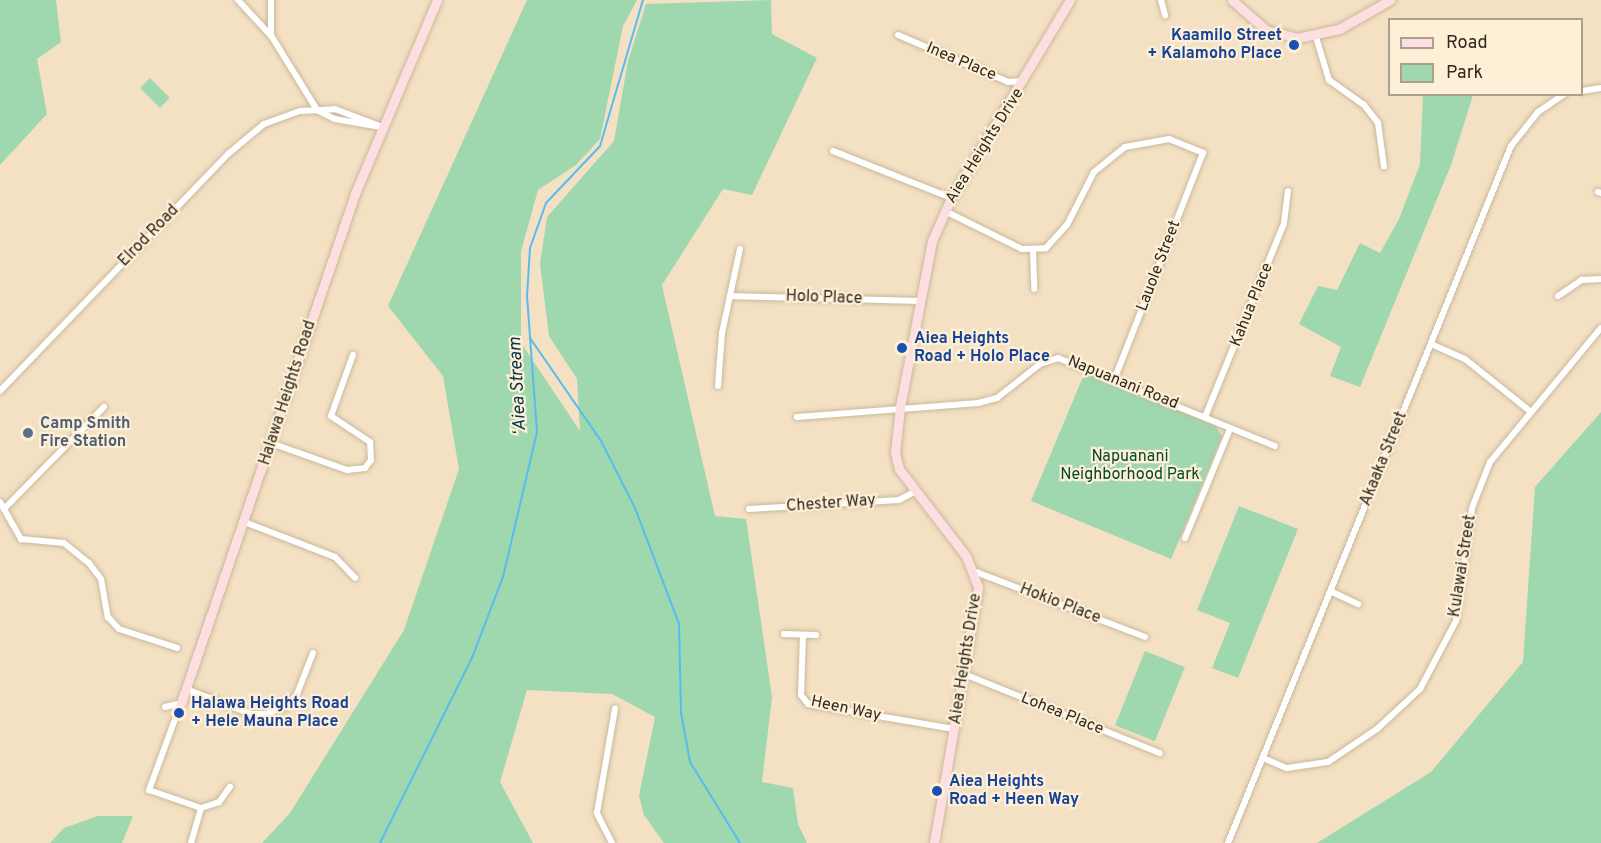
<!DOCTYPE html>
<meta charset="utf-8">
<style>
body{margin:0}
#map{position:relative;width:1601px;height:843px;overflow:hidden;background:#f4e1c4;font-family:Overpass,sans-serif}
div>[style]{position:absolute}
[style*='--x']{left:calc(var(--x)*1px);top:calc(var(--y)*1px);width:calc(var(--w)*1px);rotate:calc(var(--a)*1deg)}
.green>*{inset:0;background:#9fd7af;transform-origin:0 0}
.stream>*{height:2px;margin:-1px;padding:0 1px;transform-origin:1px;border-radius:1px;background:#57bcf0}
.roads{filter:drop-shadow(0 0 2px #cbb99c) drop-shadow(0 0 2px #cbb99c)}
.street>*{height:6px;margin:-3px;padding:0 3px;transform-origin:3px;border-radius:3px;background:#fff}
.secondary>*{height:9px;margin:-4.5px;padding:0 4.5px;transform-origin:4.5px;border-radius:4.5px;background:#fddfe2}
.dots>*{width:16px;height:16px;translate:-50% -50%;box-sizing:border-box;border:3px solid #feefd7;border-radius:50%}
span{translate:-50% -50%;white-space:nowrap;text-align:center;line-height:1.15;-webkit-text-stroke:4.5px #feefd7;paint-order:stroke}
.transit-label{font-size:16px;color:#164399;font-weight:700}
.right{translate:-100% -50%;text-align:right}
.left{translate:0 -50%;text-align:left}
.street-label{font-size:16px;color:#2f281d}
.service-label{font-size:16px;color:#4e5e75;font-weight:700}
.park-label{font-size:16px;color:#024a26}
.water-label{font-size:18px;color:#07364b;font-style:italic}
.legend{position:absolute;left:1388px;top:18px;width:195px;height:78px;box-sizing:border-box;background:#feefd7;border:2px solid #ab9f8d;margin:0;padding:8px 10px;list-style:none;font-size:18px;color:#2f281d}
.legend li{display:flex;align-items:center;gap:12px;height:30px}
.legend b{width:30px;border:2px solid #ab9f8d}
</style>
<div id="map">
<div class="green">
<i style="clip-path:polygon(0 0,56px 0,61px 42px,37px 59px,47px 114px,0 165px)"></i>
<i style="clip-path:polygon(527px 0,637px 0,623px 26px,600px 139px,576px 165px,538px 190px,521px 251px,521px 343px,580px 431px,577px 379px,549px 336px,540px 264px,547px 217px,614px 141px,628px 61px,646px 4px,771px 0,772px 34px,817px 58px,752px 195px,723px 189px,662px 285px,715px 516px,746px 519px,772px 697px,762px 782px,793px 788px,798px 824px,807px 843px,664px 843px,644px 815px,639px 796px,655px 717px,612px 694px,527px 690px,500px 782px,533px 843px,262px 843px,290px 813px,404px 630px,459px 469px,443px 376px,388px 306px)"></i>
<i style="left:150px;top:78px;width:28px;height:14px;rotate:45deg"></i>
<i style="clip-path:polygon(1423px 95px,1473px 95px,1451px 165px,1360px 387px,1330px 376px,1341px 347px,1299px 324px,1318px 286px,1337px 290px,1360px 243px,1380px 253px,1399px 219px,1420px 164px)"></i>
<i style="clip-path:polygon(1085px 372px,1216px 426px,1222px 437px,1171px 559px,1031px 501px)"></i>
<i style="clip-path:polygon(1601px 412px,1601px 843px,1317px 843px,1431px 772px,1523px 662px,1535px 487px)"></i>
<i style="clip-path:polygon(1239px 506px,1298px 529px,1238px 678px,1212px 668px,1230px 623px,1197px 610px)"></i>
<i style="left:1145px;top:651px;width:43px;height:80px;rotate:22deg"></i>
<i style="clip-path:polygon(98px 816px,133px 816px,122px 843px,50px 843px,64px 828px)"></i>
</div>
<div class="stream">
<i style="--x:530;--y:338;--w:125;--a:55.4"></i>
<i style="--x:601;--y:441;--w:75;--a:63.1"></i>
<i style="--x:635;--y:508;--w:124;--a:69.2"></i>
<i style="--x:679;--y:624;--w:89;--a:88.7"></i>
<i style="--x:681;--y:713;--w:50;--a:79.6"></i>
<i style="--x:690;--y:762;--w:95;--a:58.3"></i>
<i style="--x:380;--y:843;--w:207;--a:-63.6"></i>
<i style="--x:472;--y:658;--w:87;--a:-69.1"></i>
<i style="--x:503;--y:577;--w:149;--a:-76.8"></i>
<i style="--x:537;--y:432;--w:135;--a:-94.2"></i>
<i style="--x:527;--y:297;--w:49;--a:-86.5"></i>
<i style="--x:530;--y:248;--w:48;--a:-70.4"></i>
<i style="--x:546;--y:203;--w:79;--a:-46.5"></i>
<i style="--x:600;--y:146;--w:152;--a:-73.6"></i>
</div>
<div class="roads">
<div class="street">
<i style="--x:238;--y:0;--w:50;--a:47.4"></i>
<i style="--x:272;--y:37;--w:86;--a:58.3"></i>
<i style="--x:317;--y:110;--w:20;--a:27"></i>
<i style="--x:335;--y:119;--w:47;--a:9.9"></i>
<i style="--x:271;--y:0;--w:36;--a:90"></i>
<i style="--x:1161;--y:0;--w:16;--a:75"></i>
<i style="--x:898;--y:35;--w:120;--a:23.1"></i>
<i style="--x:1008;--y:82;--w:16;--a:-4"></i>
<i style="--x:1316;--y:37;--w:45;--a:73.2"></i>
<i style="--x:1329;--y:80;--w:43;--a:35.5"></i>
<i style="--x:1364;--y:105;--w:23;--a:52"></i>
<i style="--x:1378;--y:123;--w:44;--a:82.2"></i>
<i style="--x:1582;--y:91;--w:19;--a:-9"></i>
<i style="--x:833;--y:151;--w:127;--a:21.7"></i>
<i style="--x:1598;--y:192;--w:3;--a:18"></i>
<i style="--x:945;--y:211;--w:86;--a:26.3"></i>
<i style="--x:1022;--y:249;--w:24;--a:-2"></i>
<i style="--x:1046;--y:248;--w:31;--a:-48"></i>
<i style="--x:1067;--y:225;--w:59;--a:-63"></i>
<i style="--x:1094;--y:172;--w:40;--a:-39"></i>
<i style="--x:1125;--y:147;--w:45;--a:-10.3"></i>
<i style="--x:1169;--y:139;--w:37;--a:22"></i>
<i style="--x:1203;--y:153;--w:242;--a:111.4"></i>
<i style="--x:1033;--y:251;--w:38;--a:88"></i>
<i style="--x:730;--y:296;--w:188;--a:1.5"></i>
<i style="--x:1558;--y:296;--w:29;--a:-34"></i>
<i style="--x:1582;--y:280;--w:19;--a:-3"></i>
<i style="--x:1431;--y:344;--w:37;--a:24"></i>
<i style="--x:1465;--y:359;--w:83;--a:38.7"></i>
<i style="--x:718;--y:386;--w:53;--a:-85.7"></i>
<i style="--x:722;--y:333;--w:86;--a:-77.9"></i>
<i style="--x:0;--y:391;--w:329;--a:-46.1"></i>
<i style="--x:228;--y:154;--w:47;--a:-39.8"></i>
<i style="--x:264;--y:124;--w:38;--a:-20"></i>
<i style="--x:300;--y:111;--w:35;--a:-3"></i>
<i style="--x:335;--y:109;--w:50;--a:21"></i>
<i style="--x:797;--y:417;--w:182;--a:-4.4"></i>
<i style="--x:978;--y:403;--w:20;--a:-15"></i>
<i style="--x:997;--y:398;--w:55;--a:-38.3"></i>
<i style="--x:1040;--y:364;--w:19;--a:-18"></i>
<i style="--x:1058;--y:358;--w:234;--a:22.1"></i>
<i style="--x:1205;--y:417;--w:209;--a:-67.8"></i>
<i style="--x:1284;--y:223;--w:32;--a:-83"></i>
<i style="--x:271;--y:443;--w:81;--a:19.6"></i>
<i style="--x:347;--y:470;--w:18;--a:-6"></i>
<i style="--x:365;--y:468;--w:10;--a:-53"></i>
<i style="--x:371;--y:460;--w:18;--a:-93"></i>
<i style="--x:370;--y:442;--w:47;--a:-146.3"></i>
<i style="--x:331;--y:416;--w:65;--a:-70.2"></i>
<i style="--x:0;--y:502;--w:43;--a:60.4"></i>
<i style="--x:21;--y:539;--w:43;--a:5.3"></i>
<i style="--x:64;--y:543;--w:32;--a:39"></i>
<i style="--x:89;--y:563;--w:20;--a:53"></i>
<i style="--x:101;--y:579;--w:39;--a:80"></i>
<i style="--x:108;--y:617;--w:16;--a:47"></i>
<i style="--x:119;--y:629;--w:61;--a:18.1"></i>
<i style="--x:4;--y:509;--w:143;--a:-45.6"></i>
<i style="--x:749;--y:509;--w:150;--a:-3.4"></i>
<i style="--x:899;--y:500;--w:15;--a:-28"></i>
<i style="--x:247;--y:523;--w:94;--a:21.1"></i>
<i style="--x:335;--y:557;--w:29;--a:46"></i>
<i style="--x:1185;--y:538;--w:118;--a:-67.6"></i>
<i style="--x:976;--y:572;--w:181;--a:21"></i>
<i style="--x:1332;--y:592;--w:29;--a:25"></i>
<i style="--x:784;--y:634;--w:32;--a:2"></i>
<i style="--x:803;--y:635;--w:60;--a:91.9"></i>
<i style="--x:801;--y:695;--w:11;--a:52"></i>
<i style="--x:808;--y:704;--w:148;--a:9.7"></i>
<i style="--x:964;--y:674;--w:211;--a:22"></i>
<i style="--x:186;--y:689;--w:70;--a:21"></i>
<i style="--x:251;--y:714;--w:15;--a:0"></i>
<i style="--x:266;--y:714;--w:22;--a:-21"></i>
<i style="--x:287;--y:706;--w:16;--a:-50"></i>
<i style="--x:297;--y:694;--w:44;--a:-68.7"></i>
<i style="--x:181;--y:703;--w:93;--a:110.2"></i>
<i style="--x:149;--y:790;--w:55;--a:19.1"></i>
<i style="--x:201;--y:808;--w:19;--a:-18"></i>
<i style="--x:219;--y:802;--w:19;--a:-54"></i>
<i style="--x:165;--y:707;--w:16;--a:-14"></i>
<i style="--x:1263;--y:758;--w:26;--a:23"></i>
<i style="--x:1287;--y:768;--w:41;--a:-8.3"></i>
<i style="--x:1328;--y:762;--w:59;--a:-34"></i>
<i style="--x:1377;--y:729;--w:59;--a:-42.9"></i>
<i style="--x:1420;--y:689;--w:77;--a:-62.1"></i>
<i style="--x:1456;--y:621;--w:114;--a:-81.9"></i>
<i style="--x:1472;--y:508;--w:49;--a:-68.6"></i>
<i style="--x:1490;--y:462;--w:174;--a:-50.4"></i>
<i style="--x:191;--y:843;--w:36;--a:-74"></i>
<i style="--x:612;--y:843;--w:34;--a:-117"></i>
<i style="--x:597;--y:813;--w:106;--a:-80.2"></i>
<i style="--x:1228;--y:843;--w:752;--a:-67.9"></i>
<i style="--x:1511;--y:146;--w:43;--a:-51.5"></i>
<i style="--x:1538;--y:112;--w:32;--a:-34"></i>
</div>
<div class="secondary">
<i style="--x:1232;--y:0;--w:45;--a:41.4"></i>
<i style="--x:1266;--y:30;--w:32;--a:14"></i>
<i style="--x:1297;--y:38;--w:43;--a:-12.1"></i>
<i style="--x:1339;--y:29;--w:59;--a:-29.6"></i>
<i style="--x:181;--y:703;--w:541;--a:-71.13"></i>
<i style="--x:356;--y:191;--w:207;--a:-67"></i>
<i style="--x:934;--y:843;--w:260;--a:-80.2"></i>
<i style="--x:978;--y:587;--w:33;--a:-111"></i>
<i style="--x:966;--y:556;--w:110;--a:-127.6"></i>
<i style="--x:899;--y:469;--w:16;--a:-104"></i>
<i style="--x:895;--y:453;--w:46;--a:-83.8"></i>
<i style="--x:900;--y:407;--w:169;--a:-79.1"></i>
<i style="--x:932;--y:241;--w:47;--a:-66.2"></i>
<i style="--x:951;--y:198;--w:231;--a:-59"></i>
</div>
</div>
<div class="dots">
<i style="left:1294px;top:45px;background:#1a4fb4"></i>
<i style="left:902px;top:348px;background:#1a4fb4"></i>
<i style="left:28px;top:433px;background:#5c6f8a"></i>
<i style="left:179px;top:713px;background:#1a4fb4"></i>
<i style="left:937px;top:791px;background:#1a4fb4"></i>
</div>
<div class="transit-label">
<span class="right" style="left:1282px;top:45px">Kaamilo Street<br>+ Kalamoho Place</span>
<span class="left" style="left:914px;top:348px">Aiea Heights<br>Road + Holo Place</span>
<span class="left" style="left:191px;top:713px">Halawa Heights Road<br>+ Hele Mauna Place</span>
<span class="left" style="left:949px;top:791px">Aiea Heights<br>Road + Heen Way</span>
</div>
<div class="street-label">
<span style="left:961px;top:62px;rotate:23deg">Inea Place</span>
<span style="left:985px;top:146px;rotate:-58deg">Aiea Heights Drive</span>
<span style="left:149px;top:236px;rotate:-46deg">Elrod Road</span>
<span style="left:1159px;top:266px;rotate:-69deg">Lauole Street</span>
<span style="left:824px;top:298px;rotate:2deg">Holo Place</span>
<span style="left:1252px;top:305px;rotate:-68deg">Kahua Place</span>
<span style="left:1123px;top:383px;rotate:22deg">Napuanani Road</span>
<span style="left:288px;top:393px;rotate:-72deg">Halawa Heights Road</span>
<span style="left:1384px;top:459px;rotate:-68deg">Akaaka Street</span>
<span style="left:831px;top:504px;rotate:-4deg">Chester Way</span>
<span style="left:1463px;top:566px;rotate:-81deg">Kulawai Street</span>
<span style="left:1060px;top:604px;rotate:21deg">Hokio Place</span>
<span style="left:966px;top:659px;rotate:-81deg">Aiea Heights Drive</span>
<span style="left:846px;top:709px;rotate:12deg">Heen Way</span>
<span style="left:1062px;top:714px;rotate:22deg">Lohea Place</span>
</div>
<div class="service-label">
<span class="left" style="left:40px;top:433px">Camp Smith<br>Fire Station</span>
</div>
<div class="park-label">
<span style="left:1130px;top:466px">Napuanani<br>Neighborhood Park</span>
</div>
<div class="water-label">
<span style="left:519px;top:386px;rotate:-93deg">ʻAiea Stream</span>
</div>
<ul class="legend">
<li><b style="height:8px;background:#fddfe2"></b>Road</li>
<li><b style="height:16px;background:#9fd7af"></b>Park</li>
</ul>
</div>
